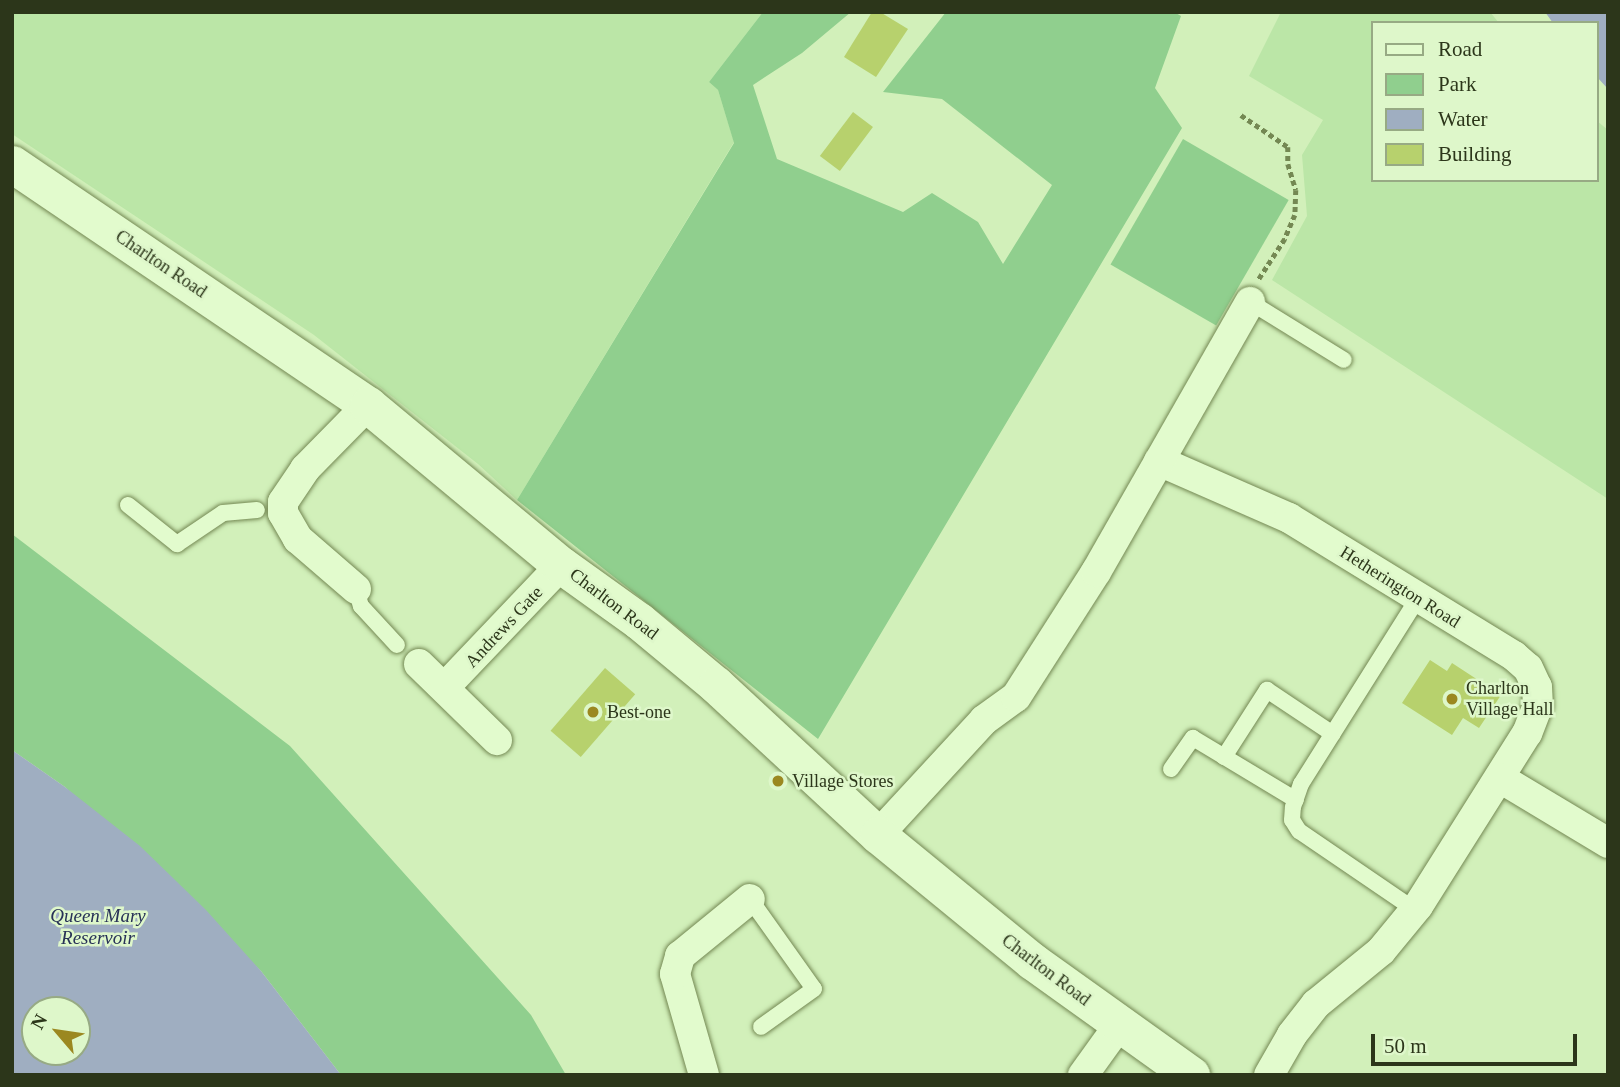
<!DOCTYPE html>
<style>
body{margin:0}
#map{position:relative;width:1620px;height:1087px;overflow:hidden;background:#d2f0ba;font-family:"Times New Roman",serif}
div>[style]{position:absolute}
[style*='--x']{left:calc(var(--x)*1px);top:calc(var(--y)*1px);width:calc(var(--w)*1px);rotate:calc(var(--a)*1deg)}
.farmland>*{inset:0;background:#bbe6a7}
.green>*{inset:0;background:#90cf8e;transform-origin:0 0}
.water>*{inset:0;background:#9faec1}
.building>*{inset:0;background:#b7d16d;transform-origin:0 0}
.path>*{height:4.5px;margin-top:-2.25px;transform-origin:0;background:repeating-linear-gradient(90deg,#748853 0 5px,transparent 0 8.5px)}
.roads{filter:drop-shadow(0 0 2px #748853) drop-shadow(0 0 2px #748853)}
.service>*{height:16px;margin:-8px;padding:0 8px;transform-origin:8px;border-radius:8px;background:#e2fbcd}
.minor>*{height:30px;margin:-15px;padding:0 15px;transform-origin:15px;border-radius:15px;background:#e2fbcd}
.tertiary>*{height:37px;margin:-18.5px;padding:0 18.5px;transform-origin:18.5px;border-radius:18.5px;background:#e2fbcd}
.dots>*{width:19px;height:19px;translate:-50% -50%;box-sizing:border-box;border:4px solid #def7ca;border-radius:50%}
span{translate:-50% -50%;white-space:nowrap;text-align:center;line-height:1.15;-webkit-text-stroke:5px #def7ca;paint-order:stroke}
.street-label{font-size:18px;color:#2c361a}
.poi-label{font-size:18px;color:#2c361a}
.left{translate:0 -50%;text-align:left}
.water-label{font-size:19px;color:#283257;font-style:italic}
.frame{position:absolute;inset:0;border:14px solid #2c361a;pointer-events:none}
.legend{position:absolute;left:1371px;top:21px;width:228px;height:161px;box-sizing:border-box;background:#def7ca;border:2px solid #97aa84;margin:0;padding:9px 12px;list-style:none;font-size:21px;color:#2c361a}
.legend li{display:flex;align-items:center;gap:14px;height:35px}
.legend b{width:35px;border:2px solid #97aa84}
.north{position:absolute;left:21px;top:996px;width:70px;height:70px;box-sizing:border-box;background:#def7ca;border:2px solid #97aa84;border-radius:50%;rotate:299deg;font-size:19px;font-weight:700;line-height:28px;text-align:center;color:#2c361a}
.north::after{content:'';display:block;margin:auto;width:24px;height:32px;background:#9b8820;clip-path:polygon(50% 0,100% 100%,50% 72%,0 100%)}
.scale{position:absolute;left:1371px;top:1034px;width:206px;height:32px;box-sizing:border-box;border:4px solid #2c361a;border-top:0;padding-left:9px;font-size:21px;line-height:24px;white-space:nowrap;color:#2c361a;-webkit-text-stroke:5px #def7ca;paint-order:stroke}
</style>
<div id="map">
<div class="farmland">
<i style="clip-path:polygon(12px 12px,763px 12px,709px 82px,718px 90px,734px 142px,517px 500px,478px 464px,314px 335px,12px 134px)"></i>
<i style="clip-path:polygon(1281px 12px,1490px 12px,1499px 23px,1373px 23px,1373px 180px,1597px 180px,1597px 121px,1608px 130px,1608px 499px,1272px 280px,1307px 216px,1302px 155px,1323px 120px,1249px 76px)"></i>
</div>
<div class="green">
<i style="clip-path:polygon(763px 12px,851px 12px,802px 53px,753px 85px,777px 159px,903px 212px,932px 193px,978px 222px,1003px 264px,1052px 185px,942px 99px,883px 92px,946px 12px,1174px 12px,1181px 16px,1155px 88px,1182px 128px,818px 739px,517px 500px,734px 143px,718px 90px,709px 82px)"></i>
<i style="left:1183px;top:139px;width:122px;height:145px;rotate:30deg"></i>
<i style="clip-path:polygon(12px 534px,290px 746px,531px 1015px,566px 1075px,341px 1075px,261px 971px,65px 787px,12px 750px)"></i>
</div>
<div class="water">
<i style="clip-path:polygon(1545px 12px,1608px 12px,1608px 89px,1597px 77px,1597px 23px,1553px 23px)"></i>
<i style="clip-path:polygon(evenodd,12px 750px,65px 787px,140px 846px,206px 910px,261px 971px,341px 1075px,12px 1075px,12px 750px,35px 1010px,77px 1010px,77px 1052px,35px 1052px,35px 1010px)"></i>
</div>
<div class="building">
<i style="clip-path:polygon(872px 12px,880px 12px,908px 29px,876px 77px,844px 57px)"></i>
<i style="left:853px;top:112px;width:25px;height:55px;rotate:37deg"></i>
<i style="clip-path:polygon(1430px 660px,1447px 671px,1452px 663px,1501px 695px,1479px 728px,1463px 718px,1452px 735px,1402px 703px)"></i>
<i style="left:605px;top:668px;width:40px;height:83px;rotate:41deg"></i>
</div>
<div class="path">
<i style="--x:1241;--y:115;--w:57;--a:34.2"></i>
<i style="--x:1288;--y:147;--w:17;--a:90"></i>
<i style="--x:1288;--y:164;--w:27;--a:73"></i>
<i style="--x:1296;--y:190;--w:25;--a:92"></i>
<i style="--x:1295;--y:215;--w:26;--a:113"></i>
<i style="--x:1285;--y:239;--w:48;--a:123"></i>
</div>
<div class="roads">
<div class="service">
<i style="--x:1250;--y:302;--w:110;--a:31.7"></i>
<i style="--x:128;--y:505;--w:63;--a:38.5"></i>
<i style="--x:177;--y:544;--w:55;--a:-34"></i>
<i style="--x:223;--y:513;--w:34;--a:-5"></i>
<i style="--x:356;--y:589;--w:18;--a:74"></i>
<i style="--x:361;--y:606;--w:53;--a:47.3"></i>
<i style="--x:1224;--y:757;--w:80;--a:-57.3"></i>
<i style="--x:1267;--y:690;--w:79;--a:33.7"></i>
<i style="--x:1171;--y:769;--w:38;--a:-55"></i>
<i style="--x:1193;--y:738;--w:120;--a:31"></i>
<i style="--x:750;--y:899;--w:110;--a:54.6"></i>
<i style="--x:814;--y:989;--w:65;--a:144.4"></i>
<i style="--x:1415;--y:910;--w:140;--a:-145.7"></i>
<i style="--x:1299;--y:831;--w:13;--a:-122"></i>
<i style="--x:1292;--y:820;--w:13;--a:-86"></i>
<i style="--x:1293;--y:807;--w:24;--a:-71"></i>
<i style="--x:1301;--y:784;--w:220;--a:-57.8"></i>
</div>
<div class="minor">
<i style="--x:1159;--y:461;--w:142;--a:23.7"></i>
<i style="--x:1289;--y:518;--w:264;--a:31.5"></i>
<i style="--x:1514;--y:656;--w:18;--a:41"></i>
<i style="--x:1528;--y:668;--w:21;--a:65"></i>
<i style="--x:1537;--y:687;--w:18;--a:87"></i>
<i style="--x:1538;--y:705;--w:30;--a:111"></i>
<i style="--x:1527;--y:733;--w:204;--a:122.2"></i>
<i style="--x:1418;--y:906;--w:58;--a:129.4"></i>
<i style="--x:1381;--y:951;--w:84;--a:140.8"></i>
<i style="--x:1316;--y:1004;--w:39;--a:128"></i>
<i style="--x:1292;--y:1035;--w:46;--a:119.9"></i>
<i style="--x:356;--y:589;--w:77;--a:-139.2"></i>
<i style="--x:298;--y:539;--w:30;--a:-120"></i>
<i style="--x:283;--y:513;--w:11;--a:-90"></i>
<i style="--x:283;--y:502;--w:40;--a:-56"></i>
<i style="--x:305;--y:469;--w:90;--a:-45.5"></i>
<i style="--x:419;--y:664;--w:109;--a:44.3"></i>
<i style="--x:445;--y:687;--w:168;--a:-46.4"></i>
<i style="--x:1500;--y:778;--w:126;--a:31"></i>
<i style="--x:878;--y:835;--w:156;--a:-47.3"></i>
<i style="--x:984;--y:720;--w:39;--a:-36"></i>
<i style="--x:1016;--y:697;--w:148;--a:-57.4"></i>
<i style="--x:1096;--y:572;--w:311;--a:-60.3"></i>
<i style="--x:704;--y:1075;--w:105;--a:-106"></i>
<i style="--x:675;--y:974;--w:19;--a:-74"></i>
<i style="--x:680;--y:956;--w:90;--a:-39.2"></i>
<i style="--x:1083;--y:1075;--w:62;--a:-54.2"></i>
</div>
<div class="tertiary">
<i style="--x:12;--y:164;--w:430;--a:34.1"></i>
<i style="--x:368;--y:405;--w:251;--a:39.7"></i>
<i style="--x:561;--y:565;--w:96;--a:35.7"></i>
<i style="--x:639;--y:621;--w:100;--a:39.7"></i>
<i style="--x:716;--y:685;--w:221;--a:42.8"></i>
<i style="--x:878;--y:835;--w:199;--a:39.3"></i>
<i style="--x:1032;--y:961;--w:196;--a:35.6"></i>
</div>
</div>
<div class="dots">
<i style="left:1452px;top:699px;background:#9b8820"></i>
<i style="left:593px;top:712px;background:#9b8820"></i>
<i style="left:778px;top:781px;background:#9b8820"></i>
</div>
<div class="street-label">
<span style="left:161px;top:264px;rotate:34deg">Charlton Road</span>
<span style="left:1400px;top:587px;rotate:32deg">Hetherington Road</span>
<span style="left:614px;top:604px;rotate:37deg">Charlton Road</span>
<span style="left:504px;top:627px;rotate:-47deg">Andrews Gate</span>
<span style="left:1046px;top:970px;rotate:37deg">Charlton Road</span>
</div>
<div class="poi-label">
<span class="left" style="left:1466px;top:699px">Charlton<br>Village Hall</span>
<span class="left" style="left:607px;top:712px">Best-one</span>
<span class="left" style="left:792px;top:781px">Village Stores</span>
</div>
<div class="water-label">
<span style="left:98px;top:927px">Queen Mary<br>Reservoir</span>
</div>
<div class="frame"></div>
<ul class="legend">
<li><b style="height:9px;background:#e2fbcd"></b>Road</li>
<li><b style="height:19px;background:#90cf8e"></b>Park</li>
<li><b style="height:19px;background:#9faec1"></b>Water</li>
<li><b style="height:19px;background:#b7d16d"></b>Building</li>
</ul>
<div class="north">N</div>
<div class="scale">50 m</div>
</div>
